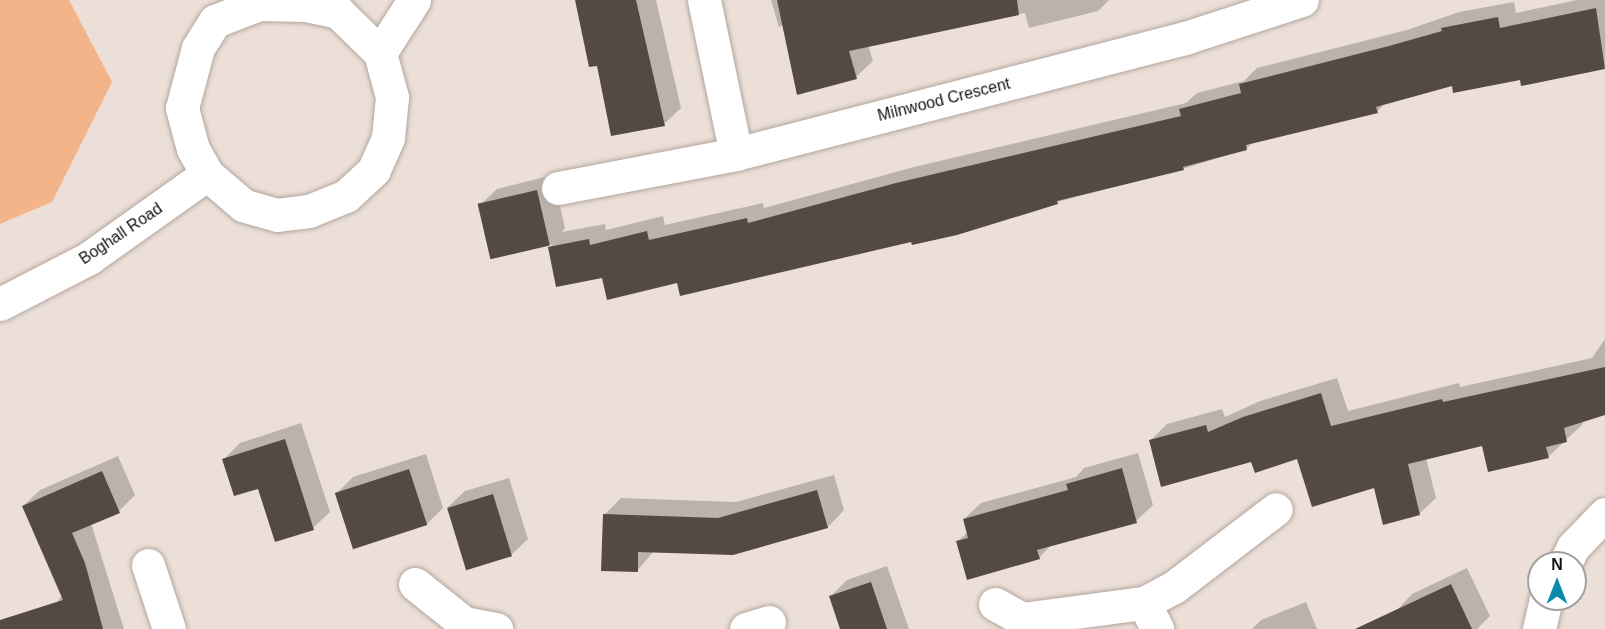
<!DOCTYPE html>
<style>
body{margin:0}
#map{position:relative;width:1605px;height:629px;overflow:hidden;background:#ecdfd7;font-family:Arial,sans-serif}
div>[style]{position:absolute}
[style*='--x']{left:calc(var(--x)*1px);top:calc(var(--y)*1px);width:calc(var(--w)*1px);rotate:calc(var(--a)*1deg)}
.green>*{inset:0;background:#f3b489}
.shadow>*{inset:0;background:#0003}
.building>*{inset:0;background:#554a43;transform-origin:0 0}
.roads{filter:drop-shadow(0 0 2px #b2a69e) drop-shadow(0 0 2px #b2a69e)}
.minor>*{height:33px;margin:-16.5px;padding:0 16.5px;transform-origin:16.5px;border-radius:16.5px;background:#fff}
span{translate:-50% -50%;white-space:nowrap;text-align:center;line-height:1.15;-webkit-text-stroke:6px #fff;paint-order:stroke}
.street-label{font-size:16px;color:#171210}
.north{position:absolute;left:1527px;top:551px;width:60px;height:60px;box-sizing:border-box;background:#fff;border:2px solid #a2a09f;border-radius:50%;rotate:0deg;font-size:16px;font-weight:700;line-height:24px;text-align:center;color:#171210}
.north::after{content:'';display:block;margin:auto;width:21px;height:27px;background:#0a8bac;clip-path:polygon(50% 0,100% 100%,50% 72%,0 100%)}
</style>
<div id="map">
<div class="green">
<i style="clip-path:polygon(0 0,69px 0,112px 82px,52px 202px,0 224px)"></i>
</div>
<div class="shadow">
<i style="clip-path:polygon(577px 0,656px 0,681px 108px,664px 124px,598px 64px)"></i>
<i style="clip-path:polygon(771px 0,1109px 0,1098px 11px,1029px 28px,1025px 13px,868px 45px,873px 61px,856px 77px,784px 25px,779px 27px)"></i>
<i style="clip-path:polygon(1577px 0,1605px 0,1605px 66px,1522px 84px,1521px 78px,1453px 85px,1386px 102px,1377px 112px,1253px 142px,1246px 149px,1183px 169px,912px 240px,678px 281px,603px 276px,550px 247px,553px 244px,493px 258px,480px 205px,497px 189px,553px 175px,565px 228px,562px 232px,605px 224px,606px 230px,663px 216px,665px 225px,763px 203px,764px 208px,914px 167px,1186px 103px,1197px 93px,1244px 81px,1257px 68px,1407px 30px,1459px 12px,1514px 2px,1516px 13px)"></i>
<i style="clip-path:polygon(1605px 339px,1605px 413px,1582px 421px,1583px 424px,1548px 457px,1483px 445px,1426px 458px,1436px 498px,1419px 514px,1375px 486px,1298px 457px,1252px 460px,1150px 441px,1167px 424px,1222px 409px,1225px 417px,1260px 401px,1337px 378px,1348px 411px,1459px 383px,1460px 387px,1592px 358px)"></i>
<i style="clip-path:polygon(301px 423px,330px 512px,313px 528px,223px 460px,240px 443px)"></i>
<i style="clip-path:polygon(1138px 453px,1153px 505px,1136px 521px,1052px 544px,1039px 558px,958px 541px,968px 532px,964px 519px,981px 503px,1076px 477px,1084px 468px)"></i>
<i style="clip-path:polygon(426px 454px,443px 508px,427px 524px,337px 493px,353px 477px)"></i>
<i style="clip-path:polygon(118px 456px,135px 495px,119px 511px,91px 523px,124px 629px,39px 629px,62px 595px,23px 506px,40px 490px)"></i>
<i style="clip-path:polygon(834px 475px,844px 510px,828px 527px,654px 551px,637px 571px,604px 515px,621px 498px,736px 502px)"></i>
<i style="clip-path:polygon(509px 478px,528px 539px,511px 555px,448px 507px,465px 491px)"></i>
<i style="clip-path:polygon(887px 566px,909px 629px,842px 629px,831px 596px,847px 580px)"></i>
<i style="clip-path:polygon(1467px 568px,1490px 616px,1477px 629px,1394px 629px,1396px 611px,1412px 594px)"></i>
<i style="clip-path:polygon(1306px 602px,1317px 629px,1252px 629px,1261px 620px)"></i>
</div>
<div class="building">
<i style="clip-path:polygon(575px 0,636px 0,665px 126px,611px 136px,597px 66px,589px 67px)"></i>
<i style="clip-path:polygon(777px 0,1017px 0,1019px 15px,849px 51px,857px 79px,797px 95px)"></i>
<i style="clip-path:polygon(1596px 8px,1605px 69px,1521px 86px,1520px 80px,1453px 93px,1452px 86px,1376px 107px,1378px 113px,1246px 145px,1247px 150px,1183px 167px,1184px 170px,1057px 201px,1058px 204px,957px 235px,912px 245px,911px 242px,680px 296px,677px 283px,607px 300px,602px 278px,556px 287px,548px 247px,589px 239px,590px 245px,647px 231px,649px 240px,747px 218px,748px 223px,896px 183px,1181px 116px,1179px 109px,1241px 93px,1239px 84px,1389px 46px,1442px 31px,1441px 28px,1498px 17px,1500px 28px)"></i>
<i style="left:537px;top:190px;width:57px;height:61px;rotate:77deg"></i>
<i style="clip-path:polygon(1605px 367px,1605px 415px,1564px 428px,1567px 442px,1546px 447px,1549px 458px,1488px 472px,1482px 446px,1408px 464px,1420px 515px,1383px 525px,1374px 488px,1312px 507px,1297px 459px,1255px 473px,1251px 462px,1161px 487px,1149px 440px,1206px 425px,1208px 432px,1243px 417px,1321px 393px,1331px 426px,1442px 399px,1443px 402px)"></i>
<i style="clip-path:polygon(285px 439px,314px 530px,275px 542px,258px 489px,234px 496px,222px 459px)"></i>
<i style="clip-path:polygon(1122px 468px,1137px 523px,1037px 550px,1040px 559px,967px 580px,956px 541px,968px 538px,963px 519px,1068px 490px,1066px 484px)"></i>
<i style="left:409px;top:469px;width:59px;height:78px;rotate:72deg"></i>
<i style="clip-path:polygon(102px 471px,120px 513px,72px 533px,85px 563px,103px 629px,0 629px,0 620px,63px 600px,22px 506px)"></i>
<i style="clip-path:polygon(817px 490px,828px 528px,733px 555px,638px 552px,638px 572px,601px 571px,603px 514px,718px 518px)"></i>
<i style="left:493px;top:494px;width:65px;height:48px;rotate:73deg"></i>
<i style="clip-path:polygon(871px 582px,887px 629px,840px 629px,829px 596px)"></i>
<i style="clip-path:polygon(1451px 584px,1472px 629px,1355px 629px)"></i>
</div>
<div class="roads">
<div class="minor">
<i style="--x:704;--y:0;--w:157;--a:78.3"></i>
<i style="--x:736;--y:154;--w:464;--a:-14.5"></i>
<i style="--x:1185;--y:38;--w:123;--a:-18"></i>
<i style="--x:259;--y:4;--w:47;--a:1.2"></i>
<i style="--x:306;--y:5;--w:33;--a:12"></i>
<i style="--x:338;--y:12;--w:59;--a:44.3"></i>
<i style="--x:380;--y:53;--w:46;--a:74.7"></i>
<i style="--x:392;--y:97;--w:41;--a:95.6"></i>
<i style="--x:388;--y:138;--w:35;--a:114"></i>
<i style="--x:374;--y:170;--w:38;--a:137"></i>
<i style="--x:346;--y:196;--w:40;--a:158"></i>
<i style="--x:309;--y:211;--w:32;--a:173"></i>
<i style="--x:277;--y:215;--w:35;--a:-164"></i>
<i style="--x:243;--y:205;--w:48;--a:-139.3"></i>
<i style="--x:207;--y:174;--w:29;--a:-119"></i>
<i style="--x:193;--y:149;--w:42;--a:-105"></i>
<i style="--x:182;--y:108;--w:62;--a:-75.1"></i>
<i style="--x:198;--y:48;--w:32;--a:-58"></i>
<i style="--x:215;--y:21;--w:47;--a:-21.1"></i>
<i style="--x:380;--y:53;--w:63;--a:-57.3"></i>
<i style="--x:558;--y:188;--w:181;--a:-10.8"></i>
<i style="--x:0;--y:304;--w:100;--a:-27.3"></i>
<i style="--x:89;--y:258;--w:145;--a:-35.4"></i>
<i style="--x:1565;--y:563;--w:18;--a:-63"></i>
<i style="--x:1573;--y:547;--w:46;--a:-45.9"></i>
<i style="--x:148;--y:565;--w:67;--a:71.8"></i>
<i style="--x:415;--y:584;--w:63;--a:38.5"></i>
<i style="--x:464;--y:623;--w:33;--a:11"></i>
<i style="--x:1144;--y:603;--w:29;--a:63"></i>
<i style="--x:995;--y:604;--w:31;--a:29"></i>
<i style="--x:1022;--y:619;--w:123;--a:-7.5"></i>
<i style="--x:1144;--y:603;--w:34;--a:-28"></i>
<i style="--x:1174;--y:587;--w:128;--a:-37.4"></i>
<i style="--x:746;--y:629;--w:24;--a:-17"></i>
<i style="--x:1539;--y:629;--w:31;--a:-77"></i>
</div>
</div>
<div class="street-label">
<span style="left:944px;top:100px;rotate:-14deg">Milnwood Crescent</span>
<span style="left:121px;top:234px;rotate:-34deg">Boghall Road</span>
</div>
<div class="north">N</div>
</div>
